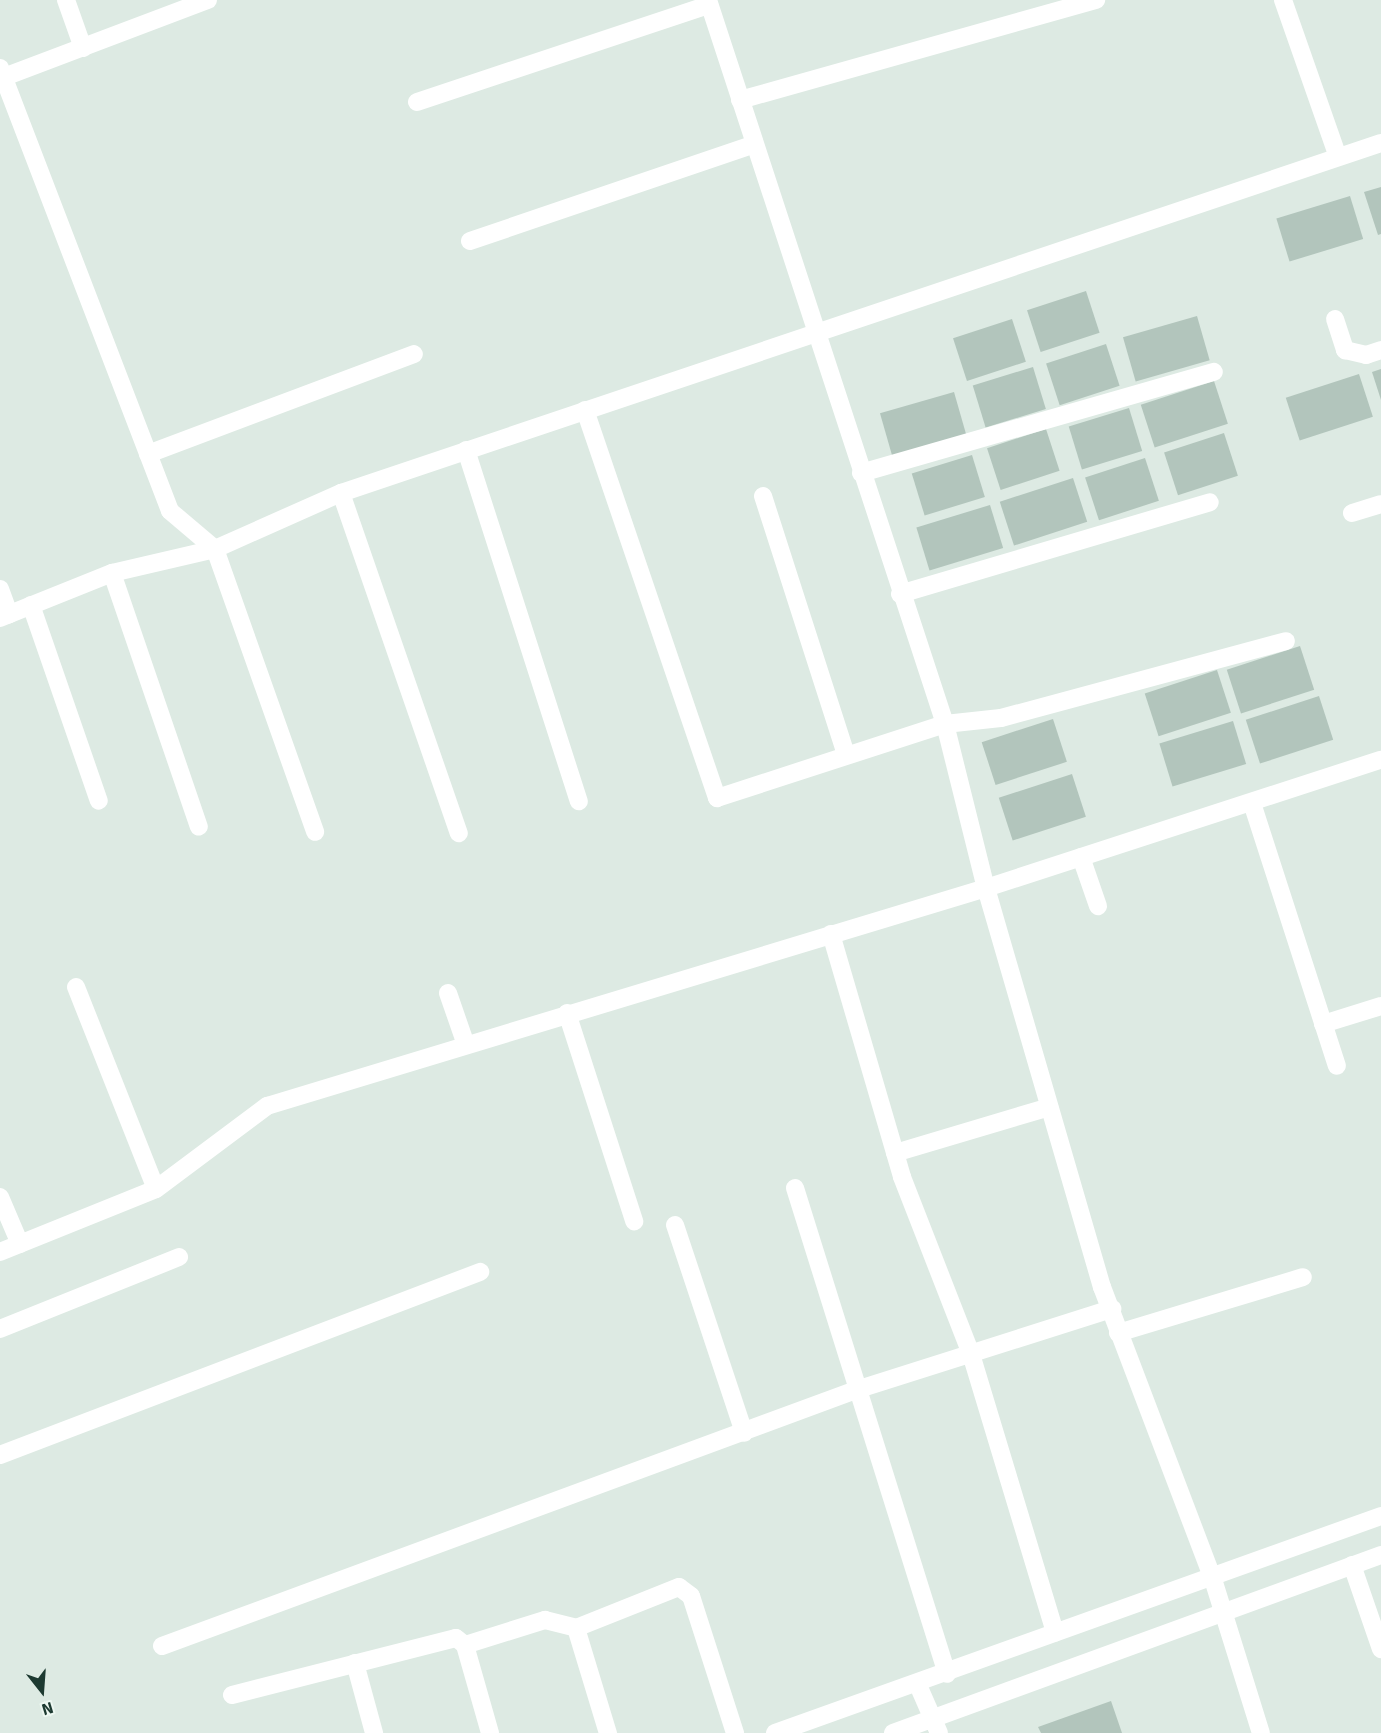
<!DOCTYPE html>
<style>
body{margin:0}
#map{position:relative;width:1381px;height:1733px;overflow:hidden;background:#ddeae3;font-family:Signika,sans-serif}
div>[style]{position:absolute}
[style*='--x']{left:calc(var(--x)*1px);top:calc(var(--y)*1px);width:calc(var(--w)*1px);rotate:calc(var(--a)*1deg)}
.building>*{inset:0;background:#b2c5bc;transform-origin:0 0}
.minor>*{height:18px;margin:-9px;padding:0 9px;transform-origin:9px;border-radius:9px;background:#fff}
span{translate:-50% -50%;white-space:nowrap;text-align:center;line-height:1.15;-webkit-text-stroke:4.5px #edf7f1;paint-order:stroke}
.north{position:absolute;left:12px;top:1661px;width:60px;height:60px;-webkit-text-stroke:4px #edf7f1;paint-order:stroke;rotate:163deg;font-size:16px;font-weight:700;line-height:24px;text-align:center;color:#1d3a31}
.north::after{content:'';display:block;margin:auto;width:21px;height:27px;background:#1d3a31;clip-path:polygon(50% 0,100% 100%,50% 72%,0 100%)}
</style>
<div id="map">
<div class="building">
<i style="clip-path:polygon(1381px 187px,1381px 234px,1378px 235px,1364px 192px)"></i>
<i style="left:1350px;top:196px;width:45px;height:77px;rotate:73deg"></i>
<i style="left:1086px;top:291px;width:44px;height:62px;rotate:72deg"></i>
<i style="left:1197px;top:316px;width:46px;height:77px;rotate:74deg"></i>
<i style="left:1012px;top:319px;width:45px;height:62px;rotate:72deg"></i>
<i style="left:1106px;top:344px;width:44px;height:63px;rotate:72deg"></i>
<i style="left:1033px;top:367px;width:44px;height:63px;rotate:73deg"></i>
<i style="clip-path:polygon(1381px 369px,1381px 400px,1372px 372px)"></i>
<i style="left:1359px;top:374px;width:45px;height:77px;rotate:72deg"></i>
<i style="left:1214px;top:381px;width:45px;height:77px;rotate:72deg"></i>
<i style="left:954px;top:392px;width:46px;height:77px;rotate:74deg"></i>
<i style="left:1129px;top:408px;width:45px;height:63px;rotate:73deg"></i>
<i style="left:1046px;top:429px;width:44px;height:62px;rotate:72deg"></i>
<i style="left:1224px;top:433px;width:45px;height:63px;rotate:72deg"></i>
<i style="left:972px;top:455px;width:44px;height:63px;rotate:73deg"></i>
<i style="left:1145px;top:458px;width:45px;height:63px;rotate:72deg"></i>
<i style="left:1073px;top:478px;width:46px;height:77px;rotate:72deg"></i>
<i style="left:990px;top:505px;width:45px;height:77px;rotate:73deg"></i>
<i style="left:1300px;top:646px;width:46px;height:77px;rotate:72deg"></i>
<i style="left:1217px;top:670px;width:45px;height:76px;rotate:72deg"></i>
<i style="left:1319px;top:696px;width:46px;height:77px;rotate:72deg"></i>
<i style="left:1053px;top:719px;width:45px;height:75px;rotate:72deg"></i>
<i style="left:1233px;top:721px;width:45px;height:77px;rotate:73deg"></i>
<i style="left:1072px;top:774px;width:45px;height:77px;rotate:72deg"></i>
<i style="clip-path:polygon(1111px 1701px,1122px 1733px,1041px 1733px,1038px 1727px)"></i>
</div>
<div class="minor">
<i style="--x:66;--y:0;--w:51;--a:70.5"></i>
<i style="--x:708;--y:0;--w:762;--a:71.87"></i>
<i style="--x:945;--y:724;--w:169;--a:76"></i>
<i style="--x:986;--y:888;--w:416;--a:73.8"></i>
<i style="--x:1102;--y:1287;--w:309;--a:69.2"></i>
<i style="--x:1212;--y:1576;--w:164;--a:72.7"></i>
<i style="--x:1283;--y:0;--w:166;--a:70.7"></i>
<i style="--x:0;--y:68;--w:474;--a:69"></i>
<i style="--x:170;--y:511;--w:59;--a:40.2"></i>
<i style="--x:215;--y:549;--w:300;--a:70.5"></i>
<i style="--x:4;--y:77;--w:218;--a:-20.7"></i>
<i style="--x:740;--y:100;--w:370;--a:-15.7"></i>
<i style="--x:417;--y:102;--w:308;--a:-18.4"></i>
<i style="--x:470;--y:241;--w:298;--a:-18.8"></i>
<i style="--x:1335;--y:319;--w:33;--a:72"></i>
<i style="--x:1345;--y:350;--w:22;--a:13"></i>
<i style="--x:1366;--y:355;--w:16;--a:-18"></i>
<i style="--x:585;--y:410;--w:410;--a:71.2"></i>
<i style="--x:717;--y:798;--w:240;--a:-18"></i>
<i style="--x:945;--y:724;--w:56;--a:-6.1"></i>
<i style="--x:1001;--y:718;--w:295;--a:-15.1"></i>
<i style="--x:466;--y:450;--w:369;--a:72.2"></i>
<i style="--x:148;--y:454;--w:284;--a:-20.6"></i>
<i style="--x:861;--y:473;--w:367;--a:-16"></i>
<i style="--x:341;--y:493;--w:360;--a:70.9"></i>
<i style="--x:763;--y:496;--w:271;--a:72.2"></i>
<i style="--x:1352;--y:513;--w:30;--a:-17"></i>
<i style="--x:112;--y:573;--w:268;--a:71.1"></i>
<i style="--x:0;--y:589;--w:27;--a:70"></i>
<i style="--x:900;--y:594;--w:323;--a:-16.5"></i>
<i style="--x:31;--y:605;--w:207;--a:70.9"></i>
<i style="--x:0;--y:618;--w:121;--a:-21.9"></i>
<i style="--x:112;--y:573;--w:106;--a:-13.1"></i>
<i style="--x:215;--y:549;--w:138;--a:-24"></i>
<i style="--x:341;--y:493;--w:1097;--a:-18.6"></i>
<i style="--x:1252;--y:803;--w:276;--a:72.1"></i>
<i style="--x:1081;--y:857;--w:52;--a:70.9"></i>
<i style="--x:831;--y:934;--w:253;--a:73.7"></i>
<i style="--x:902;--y:1177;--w:190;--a:68.7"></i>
<i style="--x:971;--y:1354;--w:291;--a:73.2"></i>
<i style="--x:76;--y:987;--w:217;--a:68.4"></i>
<i style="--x:448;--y:993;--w:52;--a:70.9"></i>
<i style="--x:567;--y:1013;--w:219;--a:72.1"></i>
<i style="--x:1323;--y:1024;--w:61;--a:-17.2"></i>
<i style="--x:895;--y:1153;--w:161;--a:-16.6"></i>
<i style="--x:795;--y:1188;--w:509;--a:72.63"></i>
<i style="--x:0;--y:1197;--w:51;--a:66.9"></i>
<i style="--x:675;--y:1225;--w:219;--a:71.6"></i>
<i style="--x:0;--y:1252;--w:168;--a:-22"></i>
<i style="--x:156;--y:1189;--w:139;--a:-36.8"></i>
<i style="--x:267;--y:1106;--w:751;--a:-16.87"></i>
<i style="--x:986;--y:888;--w:415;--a:-18"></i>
<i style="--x:0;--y:1329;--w:193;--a:-21.9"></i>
<i style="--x:1118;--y:1333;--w:193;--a:-16.8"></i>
<i style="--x:0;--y:1455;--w:514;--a:-20.87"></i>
<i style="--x:1352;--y:1565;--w:89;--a:71"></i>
<i style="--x:576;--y:1628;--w:110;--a:73.1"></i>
<i style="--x:162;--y:1646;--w:740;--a:-20.25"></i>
<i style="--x:856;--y:1390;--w:269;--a:-17.6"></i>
<i style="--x:355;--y:1663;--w:73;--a:74.8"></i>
<i style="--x:918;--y:1685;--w:52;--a:66.4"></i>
<i style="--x:232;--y:1695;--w:231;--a:-14.3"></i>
<i style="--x:456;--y:1638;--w:11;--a:38"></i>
<i style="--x:490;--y:1733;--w:91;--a:-105.9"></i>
<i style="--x:465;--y:1645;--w:84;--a:-17.4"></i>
<i style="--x:545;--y:1620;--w:32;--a:14"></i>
<i style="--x:576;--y:1628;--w:111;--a:-21.7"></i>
<i style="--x:679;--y:1587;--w:15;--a:37"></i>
<i style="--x:691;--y:1596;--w:144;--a:72.2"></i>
<i style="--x:775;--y:1733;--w:644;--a:-19.7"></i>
<i style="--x:893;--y:1733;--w:519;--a:-20.04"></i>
</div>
<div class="north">N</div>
</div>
